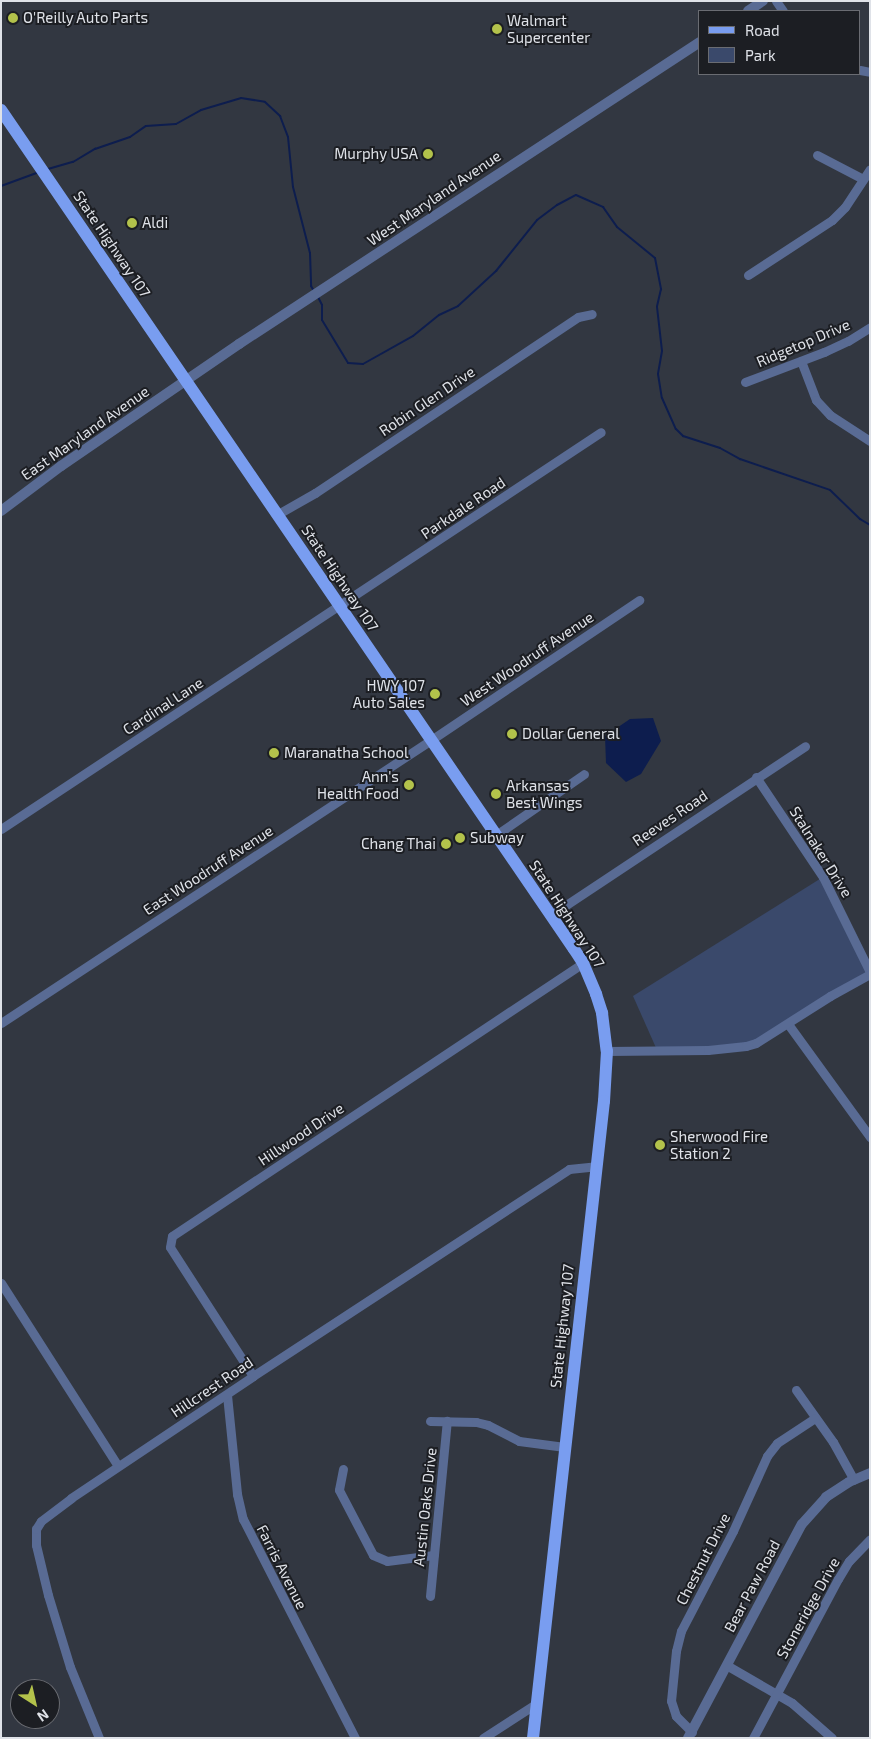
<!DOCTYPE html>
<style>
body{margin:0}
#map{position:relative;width:871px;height:1739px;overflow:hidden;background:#323741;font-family:"Exo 2",sans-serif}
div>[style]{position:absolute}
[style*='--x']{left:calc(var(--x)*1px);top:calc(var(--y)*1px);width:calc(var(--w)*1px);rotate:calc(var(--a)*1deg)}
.green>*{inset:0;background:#3a496b}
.water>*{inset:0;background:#0d1d4e}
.stream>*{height:2px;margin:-1px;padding:0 1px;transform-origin:1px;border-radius:1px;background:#0d1d4e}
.minor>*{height:9px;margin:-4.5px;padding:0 4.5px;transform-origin:4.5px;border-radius:4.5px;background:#596b94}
.tertiary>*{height:10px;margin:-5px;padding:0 5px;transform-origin:5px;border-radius:5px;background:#596b94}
.primary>*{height:12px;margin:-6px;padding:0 6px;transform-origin:6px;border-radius:6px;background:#799df0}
.dots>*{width:14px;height:14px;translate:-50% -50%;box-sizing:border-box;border:2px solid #1c1e23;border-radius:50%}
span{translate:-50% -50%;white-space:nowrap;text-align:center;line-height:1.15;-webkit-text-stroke:4px #1c1e23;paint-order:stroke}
.poi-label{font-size:15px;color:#dfe2e8}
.left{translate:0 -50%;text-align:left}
.right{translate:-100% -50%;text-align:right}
.street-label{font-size:15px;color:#dfe2e8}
.frame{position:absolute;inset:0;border:2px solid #dfe2e8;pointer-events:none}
.legend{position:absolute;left:698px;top:10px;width:162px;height:65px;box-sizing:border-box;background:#1c1e23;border:1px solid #6a6c72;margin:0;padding:6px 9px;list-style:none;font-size:15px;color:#dfe2e8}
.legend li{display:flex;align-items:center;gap:10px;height:25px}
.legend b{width:25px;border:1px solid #6a6c72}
.north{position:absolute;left:10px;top:1679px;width:50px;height:50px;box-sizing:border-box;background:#1c1e23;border:1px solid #6a6c72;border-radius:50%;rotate:145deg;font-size:14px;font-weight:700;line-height:20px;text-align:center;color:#dfe2e8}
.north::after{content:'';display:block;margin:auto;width:18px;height:22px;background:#b3c24b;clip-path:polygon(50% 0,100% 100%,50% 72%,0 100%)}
</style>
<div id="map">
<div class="green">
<i style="clip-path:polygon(823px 877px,870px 972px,756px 1043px,657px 1050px,633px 996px)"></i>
</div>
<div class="water">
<i style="clip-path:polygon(653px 718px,661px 741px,641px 774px,626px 782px,606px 763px,605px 736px,630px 719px)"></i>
</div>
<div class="stream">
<i style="--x:48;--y:169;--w:26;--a:-16"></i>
<i style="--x:73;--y:162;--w:26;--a:-31"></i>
<i style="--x:95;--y:149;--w:37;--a:-19"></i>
<i style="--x:130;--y:137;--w:19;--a:-35"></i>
<i style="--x:146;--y:126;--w:30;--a:-4"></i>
<i style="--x:176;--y:124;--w:29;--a:-29"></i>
<i style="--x:201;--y:110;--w:42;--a:-16.7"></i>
<i style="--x:241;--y:98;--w:24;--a:9"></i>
<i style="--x:265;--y:102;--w:21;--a:43"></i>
<i style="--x:280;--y:116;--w:22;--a:69"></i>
<i style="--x:288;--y:137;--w:50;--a:84.3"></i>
<i style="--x:293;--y:187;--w:68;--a:75.6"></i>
<i style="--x:310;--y:253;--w:33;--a:88"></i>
<i style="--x:311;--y:286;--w:6;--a:59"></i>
<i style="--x:1;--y:186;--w:40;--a:-20.2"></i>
<i style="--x:318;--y:297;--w:9;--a:63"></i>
<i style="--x:322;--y:305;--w:15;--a:90"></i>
<i style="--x:322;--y:320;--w:50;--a:58.8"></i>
<i style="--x:348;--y:363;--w:15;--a:4"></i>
<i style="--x:363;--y:364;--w:57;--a:-29.2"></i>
<i style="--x:413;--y:336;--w:33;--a:-39"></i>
<i style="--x:439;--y:315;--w:21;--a:-25"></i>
<i style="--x:458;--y:306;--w:52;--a:-42.6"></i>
<i style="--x:496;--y:271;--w:65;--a:-51.2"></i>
<i style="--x:537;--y:220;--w:25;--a:-37"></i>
<i style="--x:557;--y:205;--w:21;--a:-28"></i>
<i style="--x:576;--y:195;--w:30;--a:24"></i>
<i style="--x:603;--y:207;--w:24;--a:55"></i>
<i style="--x:617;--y:227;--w:49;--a:39.2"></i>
<i style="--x:655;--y:258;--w:32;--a:79"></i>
<i style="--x:661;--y:289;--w:18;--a:103"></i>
<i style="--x:657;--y:307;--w:44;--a:83.5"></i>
<i style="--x:662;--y:351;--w:23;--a:100"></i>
<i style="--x:658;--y:374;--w:24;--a:81"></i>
<i style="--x:662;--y:398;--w:34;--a:66"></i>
<i style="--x:676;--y:429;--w:10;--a:45"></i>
<i style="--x:683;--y:436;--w:39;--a:18"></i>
<i style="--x:720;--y:448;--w:23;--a:29"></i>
<i style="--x:740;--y:459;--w:95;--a:19"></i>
<i style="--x:830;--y:490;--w:42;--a:44"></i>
<i style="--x:860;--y:519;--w:12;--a:31"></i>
</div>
<div class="minor">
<i style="--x:776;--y:1;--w:12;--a:55"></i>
<i style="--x:860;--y:70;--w:10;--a:11"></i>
<i style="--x:817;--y:155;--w:52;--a:27.6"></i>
<i style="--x:748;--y:275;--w:100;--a:-33.2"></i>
<i style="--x:832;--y:220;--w:18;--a:-45"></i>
<i style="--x:845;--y:207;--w:45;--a:-56.7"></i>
<i style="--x:801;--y:361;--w:42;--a:69"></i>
<i style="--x:816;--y:400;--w:21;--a:47"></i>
<i style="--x:830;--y:415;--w:48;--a:33"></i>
<i style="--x:745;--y:382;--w:85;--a:-20.8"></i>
<i style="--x:824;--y:352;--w:26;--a:-25"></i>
<i style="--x:848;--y:341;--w:26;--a:-32"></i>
<i style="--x:278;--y:514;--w:43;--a:-29.6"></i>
<i style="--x:315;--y:493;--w:316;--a:-33.8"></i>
<i style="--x:578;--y:317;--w:14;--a:-12"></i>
<i style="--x:756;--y:777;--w:120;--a:56.2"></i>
<i style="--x:823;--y:877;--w:106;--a:63.7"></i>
<i style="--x:1;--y:829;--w:719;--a:-33.49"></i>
<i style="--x:496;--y:835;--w:107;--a:-34.7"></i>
<i style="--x:551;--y:915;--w:305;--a:-33.6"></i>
<i style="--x:1;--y:1023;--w:515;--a:-33.35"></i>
<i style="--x:431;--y:740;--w:251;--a:-33.9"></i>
<i style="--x:788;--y:1024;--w:140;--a:54"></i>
<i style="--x:607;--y:1051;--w:101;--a:-0.6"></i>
<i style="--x:708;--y:1050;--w:38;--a:-6"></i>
<i style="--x:746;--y:1046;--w:10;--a:-17"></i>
<i style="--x:756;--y:1043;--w:88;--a:-32.4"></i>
<i style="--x:830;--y:996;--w:46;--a:-28.8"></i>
<i style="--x:1;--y:1283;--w:217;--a:57.4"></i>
<i style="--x:253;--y:1376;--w:153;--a:-122.8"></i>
<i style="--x:170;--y:1247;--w:11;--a:-80"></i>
<i style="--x:172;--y:1236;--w:493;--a:-33.6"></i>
<i style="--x:796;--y:1390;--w:64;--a:54.6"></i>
<i style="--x:833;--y:1442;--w:43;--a:61.1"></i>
<i style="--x:227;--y:1395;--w:100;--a:84.2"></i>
<i style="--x:237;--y:1494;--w:26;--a:77"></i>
<i style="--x:243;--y:1519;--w:246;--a:62.9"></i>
<i style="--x:430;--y:1421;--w:46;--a:1.2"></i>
<i style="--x:476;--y:1422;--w:12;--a:14"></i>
<i style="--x:488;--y:1425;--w:35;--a:27"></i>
<i style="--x:519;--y:1441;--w:46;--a:7.4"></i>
<i style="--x:343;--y:1469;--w:21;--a:101"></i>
<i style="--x:339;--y:1490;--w:73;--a:62.4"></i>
<i style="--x:373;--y:1555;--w:15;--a:23"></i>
<i style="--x:387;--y:1561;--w:47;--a:-7.3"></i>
<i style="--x:430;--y:1596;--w:176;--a:-84.5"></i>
<i style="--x:728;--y:1666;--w:74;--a:30"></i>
<i style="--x:792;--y:1703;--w:53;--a:41.2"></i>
<i style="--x:692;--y:1732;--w:23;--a:-135"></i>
<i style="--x:676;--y:1716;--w:16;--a:-108"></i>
<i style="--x:671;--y:1701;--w:50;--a:-84.3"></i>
<i style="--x:676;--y:1651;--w:21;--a:-76"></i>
<i style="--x:681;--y:1631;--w:113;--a:-62.5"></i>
<i style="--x:733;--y:1531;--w:82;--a:-65.6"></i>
<i style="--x:767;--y:1456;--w:16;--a:-52"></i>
<i style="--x:777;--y:1443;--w:45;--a:-33.3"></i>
<i style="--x:99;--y:1738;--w:77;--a:-112.2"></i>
<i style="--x:70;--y:1667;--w:75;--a:-107"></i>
<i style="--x:48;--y:1595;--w:51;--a:-103.5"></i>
<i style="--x:36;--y:1545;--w:16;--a:-90"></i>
<i style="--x:36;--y:1529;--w:9;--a:-58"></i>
<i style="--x:41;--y:1521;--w:38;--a:-37"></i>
<i style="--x:71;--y:1498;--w:219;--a:-33.8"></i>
<i style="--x:253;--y:1376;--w:378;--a:-33.2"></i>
<i style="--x:569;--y:1169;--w:27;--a:-6"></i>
<i style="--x:483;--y:1738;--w:64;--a:-32.9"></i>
<i style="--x:753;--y:1738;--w:180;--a:-61.9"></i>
<i style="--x:838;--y:1579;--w:21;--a:-59"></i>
<i style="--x:849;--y:1561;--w:30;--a:-46"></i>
</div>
<div class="tertiary">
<i style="--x:748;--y:11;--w:18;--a:-34"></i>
<i style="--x:1;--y:511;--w:75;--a:-36.9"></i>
<i style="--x:61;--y:466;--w:216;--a:-34.4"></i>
<i style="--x:239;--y:344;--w:551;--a:-33.23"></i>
<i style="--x:688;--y:1738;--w:242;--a:-62"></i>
<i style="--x:802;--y:1524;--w:36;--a:-48"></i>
<i style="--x:826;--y:1497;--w:27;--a:-33"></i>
<i style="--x:849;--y:1482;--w:23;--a:-23"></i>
</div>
<div class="primary">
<i style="--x:1;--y:110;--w:1016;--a:55.67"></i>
<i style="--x:574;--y:949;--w:17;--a:57"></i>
<i style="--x:583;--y:963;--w:34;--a:67"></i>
<i style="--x:596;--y:994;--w:20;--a:72"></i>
<i style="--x:602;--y:1013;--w:38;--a:83"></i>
<i style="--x:607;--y:1051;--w:50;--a:93.4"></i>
<i style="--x:604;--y:1101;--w:641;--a:96.36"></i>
</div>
<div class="dots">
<i style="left:13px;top:18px;background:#b3c24b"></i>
<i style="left:497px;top:29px;background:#b3c24b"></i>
<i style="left:428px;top:154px;background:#b3c24b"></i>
<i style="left:132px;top:223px;background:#b3c24b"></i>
<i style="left:435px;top:694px;background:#b3c24b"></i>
<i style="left:512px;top:734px;background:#b3c24b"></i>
<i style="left:274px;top:753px;background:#b3c24b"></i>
<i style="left:409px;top:785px;background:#b3c24b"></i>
<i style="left:496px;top:794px;background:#b3c24b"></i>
<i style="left:460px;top:838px;background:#b3c24b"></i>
<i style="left:446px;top:844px;background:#b3c24b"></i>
<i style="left:660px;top:1145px;background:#b3c24b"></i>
</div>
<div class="poi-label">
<span class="left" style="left:23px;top:18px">O'Reilly Auto Parts</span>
<span class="left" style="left:507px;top:29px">Walmart<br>Supercenter</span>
<span class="right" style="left:418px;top:154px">Murphy USA</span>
<span class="left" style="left:142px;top:223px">Aldi</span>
<span class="right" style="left:425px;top:694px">HWY 107<br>Auto Sales</span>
<span class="left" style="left:522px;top:734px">Dollar General</span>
<span class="left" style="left:284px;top:753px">Maranatha School</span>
<span class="right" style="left:399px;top:785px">Ann's<br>Health Food</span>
<span class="left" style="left:506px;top:794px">Arkansas<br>Best Wings</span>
<span class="left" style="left:470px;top:838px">Subway</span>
<span class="right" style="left:436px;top:844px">Chang Thai</span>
<span class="left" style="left:670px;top:1145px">Sherwood Fire<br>Station 2</span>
</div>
<div class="street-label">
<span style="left:434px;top:198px;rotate:-34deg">West Maryland Avenue</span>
<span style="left:112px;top:244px;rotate:56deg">State Highway 107</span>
<span style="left:803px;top:343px;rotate:-23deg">Ridgetop Drive</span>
<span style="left:427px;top:401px;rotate:-34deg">Robin Glen Drive</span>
<span style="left:85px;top:433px;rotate:-35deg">East Maryland Avenue</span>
<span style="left:463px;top:508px;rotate:-34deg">Parkdale Road</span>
<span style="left:340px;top:578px;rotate:56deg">State Highway 107</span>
<span style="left:527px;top:659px;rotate:-34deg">West Woodruff Avenue</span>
<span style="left:163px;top:706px;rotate:-33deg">Cardinal Lane</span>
<span style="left:670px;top:818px;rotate:-34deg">Reeves Road</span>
<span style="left:821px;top:852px;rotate:58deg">Stalnaker Drive</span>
<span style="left:208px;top:870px;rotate:-33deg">East Woodruff Avenue</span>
<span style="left:567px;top:914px;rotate:57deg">State Highway 107</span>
<span style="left:301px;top:1134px;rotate:-34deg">Hillwood Drive</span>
<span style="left:562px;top:1326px;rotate:-84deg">State Highway 107</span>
<span style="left:212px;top:1387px;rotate:-34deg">Hillcrest Road</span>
<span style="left:425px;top:1507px;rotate:-84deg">Austin Oaks Drive</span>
<span style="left:703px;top:1559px;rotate:-63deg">Chestnut Drive</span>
<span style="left:282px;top:1567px;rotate:63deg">Farris Avenue</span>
<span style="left:752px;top:1586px;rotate:-62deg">Bear Paw Road</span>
<span style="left:808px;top:1608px;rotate:-61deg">Stoneridge Drive</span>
</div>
<div class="frame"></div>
<ul class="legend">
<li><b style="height:6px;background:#799df0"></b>Road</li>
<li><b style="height:14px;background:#3a496b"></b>Park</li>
</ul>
<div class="north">N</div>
</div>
